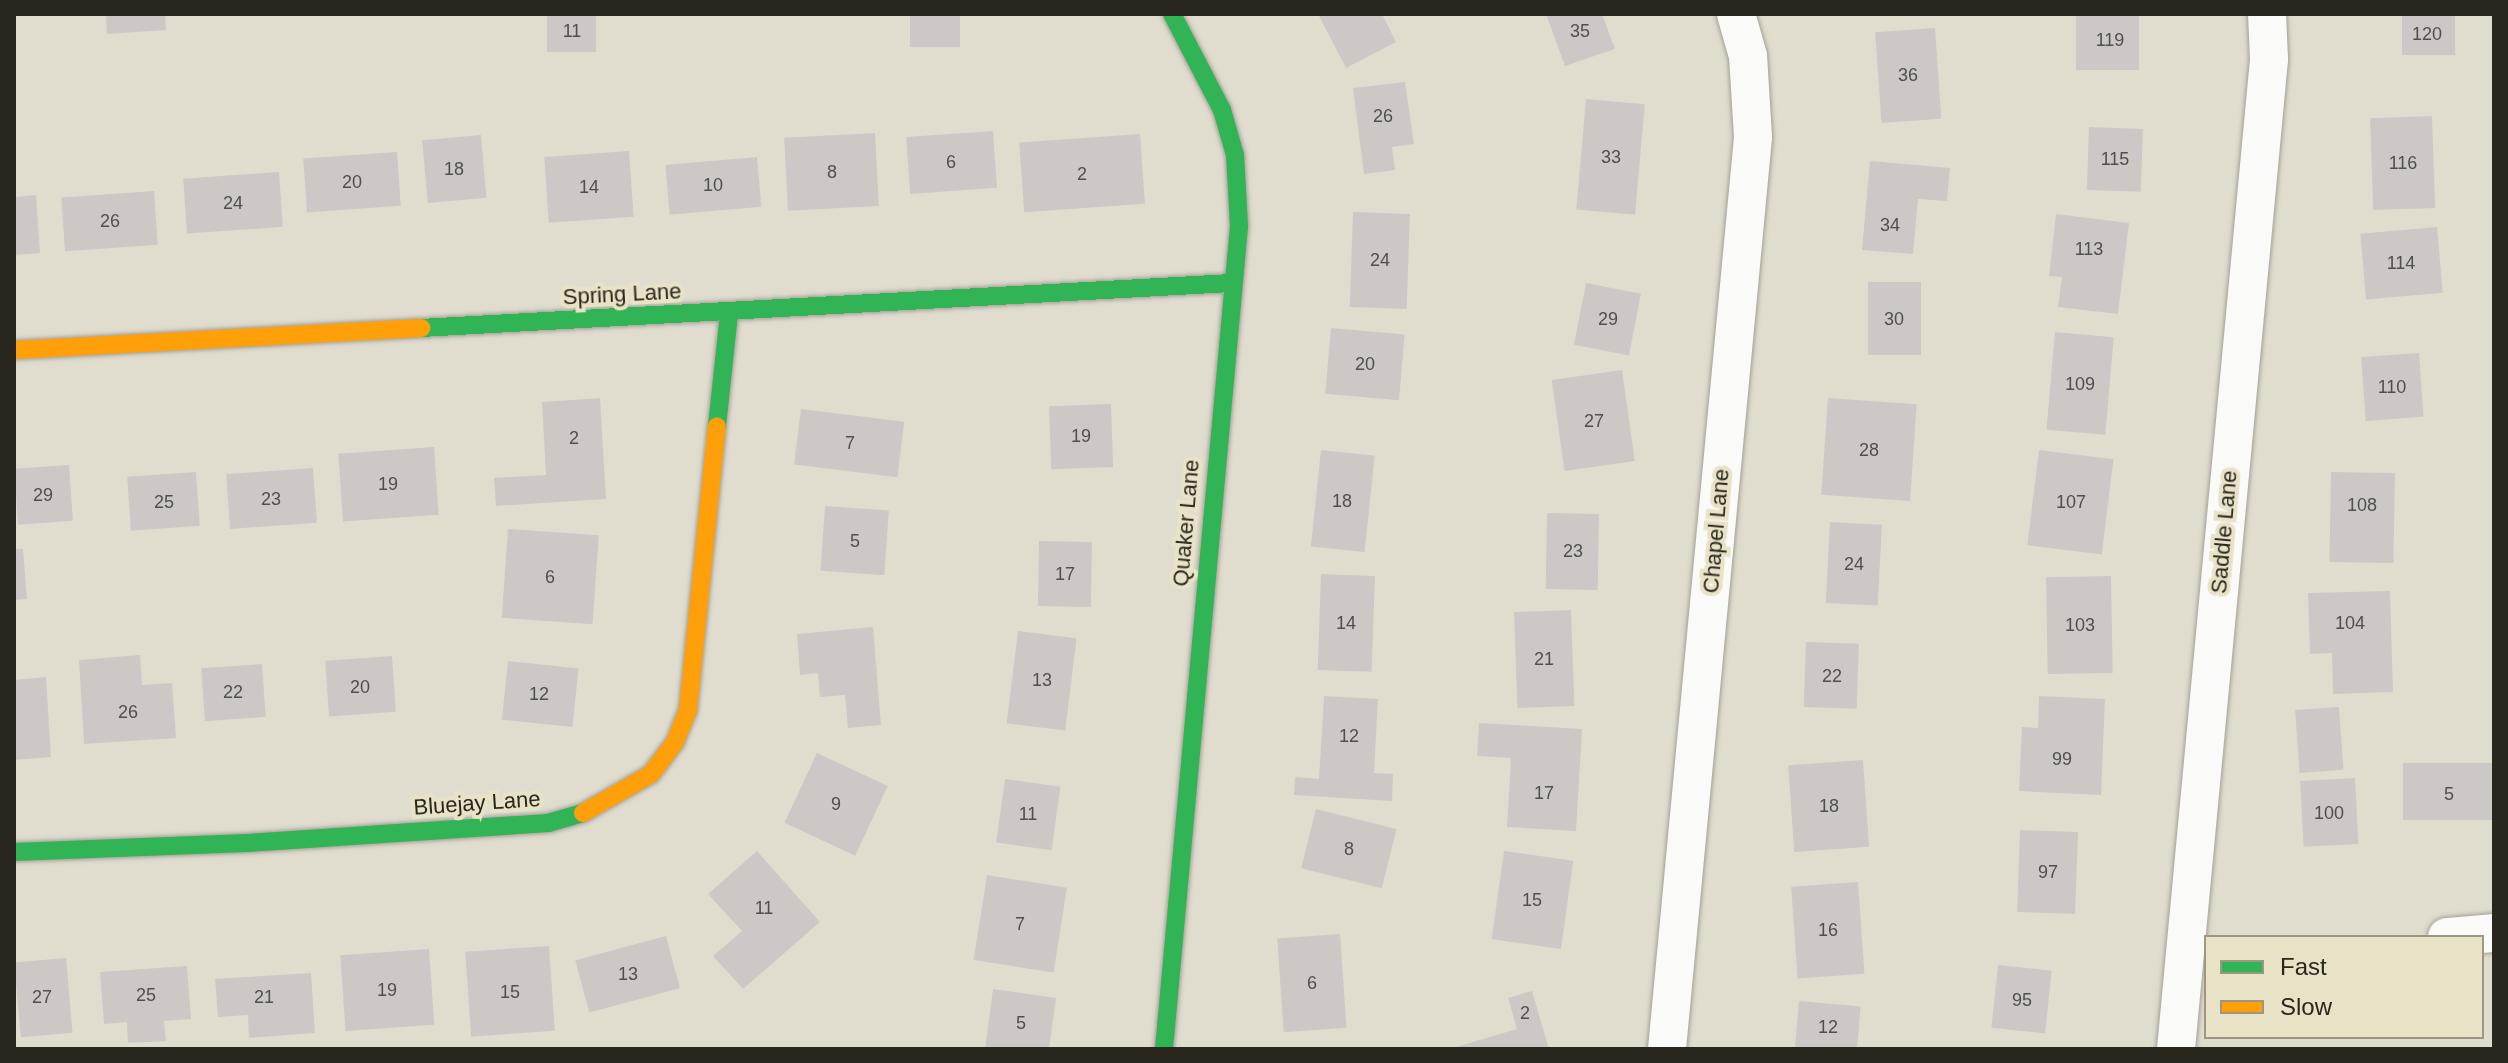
<!DOCTYPE html>
<style>
body{margin:0}
#map{position:relative;width:2508px;height:1063px;overflow:hidden;background:#e0ddcf;font-family:Arial,sans-serif}
div>[style]{position:absolute}
[style*='--x']{left:calc(var(--x)*1px);top:calc(var(--y)*1px);width:calc(var(--w)*1px);rotate:calc(var(--a)*1deg)}
.building>*{inset:0;background:#cdc8c6;transform-origin:0 0}
.roads{filter:drop-shadow(0 0 2px #a4a196) drop-shadow(0 0 2px #a4a196)}
.street>*{height:38px;margin:-19px;padding:0 19px;transform-origin:19px;border-radius:19px;background:#fafaf8}
.fast>*{height:18px;margin:-9px;padding:0 9px;transform-origin:9px;border-radius:9px;background:#30b455}
.slow>*{height:18px;margin:-9px;padding:0 9px;transform-origin:9px;border-radius:9px;background:#ff9f0a}
span{translate:-50% -50%;white-space:nowrap;text-align:center;line-height:1.15;-webkit-text-stroke:8px #e8e2c7;paint-order:stroke}
.number-label{font-size:18px;color:#524f47}
.number-label span{-webkit-text-stroke-width:0}
.street-label{font-size:22px;color:#29271d}
.frame{position:absolute;inset:0;border:16px solid #29271d;pointer-events:none}
.legend{position:absolute;left:2204px;top:935px;width:280px;height:104px;box-sizing:border-box;background:#e8e2c7;border:2px solid #9c9783;margin:0;padding:10px 14px;list-style:none;font-size:24px;color:#29271d}
.legend li{display:flex;align-items:center;gap:16px;height:40px}
.legend b{width:40px;border:2px solid #9c9783}
</style>
<div id="map">
<div class="building">
<i style="clip-path:polygon(106px 14px,165px 14px,166px 30px,107px 34px)"></i>
<i style="left:547px;top:14px;width:49px;height:38px"></i>
<i style="left:910px;top:14px;width:50px;height:33px"></i>
<i style="clip-path:polygon(1318px 14px,1382px 14px,1396px 42px,1346px 68px)"></i>
<i style="clip-path:polygon(1546px 14px,1602px 14px,1615px 49px,1565px 66px)"></i>
<i style="left:2076px;top:14px;width:63px;height:56px"></i>
<i style="left:2402px;top:14px;width:53px;height:41px"></i>
<i style="left:1935px;top:28px;width:91px;height:60px;rotate:86deg"></i>
<i style="clip-path:polygon(1405px 82px,1414px 144px,1392px 147px,1395px 170px,1364px 174px,1353px 88px)"></i>
<i style="left:1586px;top:99px;width:59px;height:111px;rotate:5deg"></i>
<i style="left:2432px;top:116px;width:92px;height:62px;rotate:88deg"></i>
<i style="left:2089px;top:127px;width:54px;height:63px;rotate:2deg"></i>
<i style="left:993px;top:131px;width:57px;height:87px;rotate:86deg"></i>
<i style="left:875px;top:133px;width:73px;height:91px;rotate:87deg"></i>
<i style="left:1140px;top:134px;width:70px;height:121px;rotate:86deg"></i>
<i style="left:481px;top:135px;width:63px;height:59px;rotate:85deg"></i>
<i style="left:629px;top:151px;width:66px;height:85px;rotate:86deg"></i>
<i style="left:397px;top:152px;width:54px;height:94px;rotate:86deg"></i>
<i style="left:757px;top:157px;width:50px;height:92px;rotate:85deg"></i>
<i style="clip-path:polygon(1870px 161px,1950px 168px,1947px 201px,1918px 199px,1913px 254px,1862px 250px)"></i>
<i style="left:279px;top:172px;width:55px;height:96px;rotate:86deg"></i>
<i style="left:154px;top:191px;width:54px;height:93px;rotate:86deg"></i>
<i style="clip-path:polygon(36px 195px,40px 253px,14px 255px,14px 197px)"></i>
<i style="left:1353px;top:212px;width:57px;height:95px;rotate:2deg"></i>
<i style="clip-path:polygon(2056px 214px,2129px 223px,2118px 314px,2058px 307px,2062px 277px,2049px 276px)"></i>
<i style="left:2437px;top:227px;width:66px;height:77px;rotate:85deg"></i>
<i style="left:1868px;top:282px;width:53px;height:73px"></i>
<i style="left:1586px;top:283px;width:56px;height:63px;rotate:11deg"></i>
<i style="left:1331px;top:328px;width:74px;height:66px;rotate:5deg"></i>
<i style="left:2055px;top:332px;width:59px;height:98px;rotate:5deg"></i>
<i style="left:2419px;top:353px;width:64px;height:58px;rotate:86deg"></i>
<i style="left:1622px;top:370px;width:92px;height:71px;rotate:82deg"></i>
<i style="clip-path:polygon(600px 398px,606px 499px,496px 506px,494px 478px,546px 475px,542px 402px)"></i>
<i style="left:1828px;top:398px;width:89px;height:97px;rotate:4deg"></i>
<i style="left:1111px;top:404px;width:63px;height:62px;rotate:88deg"></i>
<i style="left:801px;top:409px;width:104px;height:56px;rotate:7deg"></i>
<i style="left:434px;top:447px;width:68px;height:96px;rotate:86deg"></i>
<i style="left:1321px;top:450px;width:54px;height:97px;rotate:6deg"></i>
<i style="left:2039px;top:450px;width:75px;height:96px;rotate:7deg"></i>
<i style="left:69px;top:465px;width:56px;height:55px;rotate:86deg"></i>
<i style="left:313px;top:468px;width:55px;height:87px;rotate:86deg"></i>
<i style="left:196px;top:472px;width:54px;height:69px;rotate:86deg"></i>
<i style="left:2331px;top:472px;width:64px;height:90px;rotate:1deg"></i>
<i style="left:825px;top:506px;width:64px;height:65px;rotate:4deg"></i>
<i style="left:1547px;top:513px;width:52px;height:76px;rotate:1deg"></i>
<i style="left:1830px;top:522px;width:52px;height:81px;rotate:3deg"></i>
<i style="left:508px;top:529px;width:91px;height:89px;rotate:4deg"></i>
<i style="left:1039px;top:541px;width:53px;height:65px;rotate:1deg"></i>
<i style="clip-path:polygon(14px 549px,23px 549px,27px 599px,14px 600px)"></i>
<i style="left:1321px;top:574px;width:54px;height:96px;rotate:2deg"></i>
<i style="left:2111px;top:576px;width:97px;height:65px;rotate:89deg"></i>
<i style="clip-path:polygon(2390px 591px,2393px 692px,2333px 694px,2332px 653px,2310px 654px,2308px 593px)"></i>
<i style="left:1571px;top:610px;width:96px;height:57px;rotate:88deg"></i>
<i style="clip-path:polygon(873px 627px,881px 725px,848px 728px,845px 695px,820px 697px,818px 673px,800px 675px,797px 634px)"></i>
<i style="left:1018px;top:631px;width:59px;height:93px;rotate:7deg"></i>
<i style="left:1806px;top:642px;width:53px;height:65px;rotate:2deg"></i>
<i style="clip-path:polygon(140px 655px,142px 685px,172px 683px,176px 738px,84px 744px,79px 660px)"></i>
<i style="left:392px;top:656px;width:56px;height:67px;rotate:86deg"></i>
<i style="left:508px;top:661px;width:71px;height:59px;rotate:6deg"></i>
<i style="left:262px;top:664px;width:53px;height:61px;rotate:86deg"></i>
<i style="clip-path:polygon(46px 677px,51px 757px,14px 760px,14px 680px)"></i>
<i style="clip-path:polygon(1324px 696px,1378px 699px,1374px 773px,1393px 774px,1392px 801px,1294px 795px,1295px 777px,1319px 779px)"></i>
<i style="clip-path:polygon(2039px 696px,2105px 699px,2101px 795px,2019px 791px,2022px 727px,2038px 728px)"></i>
<i style="left:2339px;top:707px;width:63px;height:44px;rotate:86deg"></i>
<i style="clip-path:polygon(1479px 723px,1582px 729px,1576px 831px,1507px 827px,1511px 758px,1477px 756px)"></i>
<i style="left:817px;top:753px;width:78px;height:77px;rotate:25deg"></i>
<i style="left:1863px;top:760px;width:87px;height:75px;rotate:86deg"></i>
<i style="left:2494px;top:763px;width:57px;height:91px;rotate:90deg"></i>
<i style="left:2355px;top:778px;width:66px;height:55px;rotate:87deg"></i>
<i style="left:1005px;top:779px;width:56px;height:64px;rotate:8deg"></i>
<i style="left:1316px;top:809px;width:83px;height:61px;rotate:14deg"></i>
<i style="left:2020px;top:830px;width:58px;height:82px;rotate:2deg"></i>
<i style="clip-path:polygon(757px 851px,820px 922px,743px 989px,713px 956px,742px 931px,708px 894px)"></i>
<i style="left:1504px;top:851px;width:70px;height:89px;rotate:8deg"></i>
<i style="left:987px;top:875px;width:81px;height:86px;rotate:9deg"></i>
<i style="left:1858px;top:882px;width:92px;height:67px;rotate:86deg"></i>
<i style="left:1340px;top:934px;width:94px;height:63px;rotate:86deg"></i>
<i style="left:666px;top:936px;width:54px;height:94px;rotate:75deg"></i>
<i style="left:549px;top:946px;width:85px;height:84px;rotate:86deg"></i>
<i style="left:429px;top:949px;width:76px;height:89px;rotate:86deg"></i>
<i style="left:66px;top:958px;width:75px;height:52px;rotate:85deg"></i>
<i style="left:1998px;top:965px;width:54px;height:63px;rotate:6deg"></i>
<i style="clip-path:polygon(187px 966px,191px 1019px,164px 1021px,166px 1041px,128px 1043px,127px 1022px,104px 1024px,100px 972px)"></i>
<i style="clip-path:polygon(311px 973px,315px 1033px,249px 1038px,248px 1015px,218px 1017px,215px 979px)"></i>
<i style="clip-path:polygon(993px 989px,1056px 998px,1049px 1049px,985px 1049px)"></i>
<i style="clip-path:polygon(1532px 991px,1549px 1049px,1449px 1049px,1517px 1029px,1508px 998px)"></i>
<i style="left:1799px;top:1001px;width:62px;height:48px;rotate:5deg"></i>
</div>
<div class="roads">
<div class="street">
<i style="--x:2447;--y:937;--w:47;--a:-4.9"></i>
<i style="--x:1667;--y:1049;--w:916;--a:-84.61"></i>
<i style="--x:1753;--y:137;--w:81;--a:-93.5"></i>
<i style="--x:1748;--y:56;--w:44;--a:-105.9"></i>
<i style="--x:2176;--y:1049;--w:994;--a:-84.63"></i>
<i style="--x:2269;--y:59;--w:45;--a:-92.5"></i>
</div>
<div class="fast">
<i style="--x:421;--y:328;--w:812;--a:-3.18"></i>
<i style="--x:717;--y:426;--w:114;--a:-83.9"></i>
<i style="--x:14;--y:852;--w:233;--a:-2.2"></i>
<i style="--x:247;--y:843;--w:302;--a:-3.8"></i>
<i style="--x:548;--y:823;--w:36;--a:-16"></i>
<i style="--x:1164;--y:1049;--w:826;--a:-84.79"></i>
<i style="--x:1239;--y:226;--w:71;--a:-93.2"></i>
<i style="--x:1235;--y:155;--w:47;--a:-106.1"></i>
<i style="--x:1222;--y:110;--w:108;--a:-117.5"></i>
</div>
<div class="slow">
<i style="--x:14;--y:350;--w:408;--a:-3.1"></i>
<i style="--x:583;--y:813;--w:78;--a:-29.8"></i>
<i style="--x:651;--y:774;--w:40;--a:-53"></i>
<i style="--x:675;--y:742;--w:35;--a:-68"></i>
<i style="--x:688;--y:710;--w:285;--a:-84.2"></i>
</div>
</div>
<div class="number-label">
<span style="left:572px;top:31px">11</span>
<span style="left:1580px;top:31px">35</span>
<span style="left:2427px;top:34px">120</span>
<span style="left:2110px;top:40px">119</span>
<span style="left:1908px;top:75px">36</span>
<span style="left:1383px;top:116px">26</span>
<span style="left:1611px;top:157px">33</span>
<span style="left:2115px;top:159px">115</span>
<span style="left:951px;top:162px">6</span>
<span style="left:2403px;top:163px">116</span>
<span style="left:454px;top:169px">18</span>
<span style="left:832px;top:172px">8</span>
<span style="left:1082px;top:174px">2</span>
<span style="left:352px;top:182px">20</span>
<span style="left:713px;top:185px">10</span>
<span style="left:589px;top:187px">14</span>
<span style="left:233px;top:203px">24</span>
<span style="left:110px;top:221px">26</span>
<span style="left:1890px;top:225px">34</span>
<span style="left:2089px;top:249px">113</span>
<span style="left:1380px;top:260px">24</span>
<span style="left:2401px;top:263px">114</span>
<span style="left:1608px;top:319px">29</span>
<span style="left:1894px;top:319px">30</span>
<span style="left:1365px;top:364px">20</span>
<span style="left:2080px;top:384px">109</span>
<span style="left:2392px;top:387px">110</span>
<span style="left:1594px;top:421px">27</span>
<span style="left:1081px;top:436px">19</span>
<span style="left:574px;top:438px">2</span>
<span style="left:850px;top:443px">7</span>
<span style="left:1869px;top:450px">28</span>
<span style="left:388px;top:484px">19</span>
<span style="left:43px;top:495px">29</span>
<span style="left:271px;top:499px">23</span>
<span style="left:1342px;top:501px">18</span>
<span style="left:164px;top:502px">25</span>
<span style="left:2071px;top:502px">107</span>
<span style="left:2362px;top:505px">108</span>
<span style="left:855px;top:541px">5</span>
<span style="left:1573px;top:551px">23</span>
<span style="left:1854px;top:564px">24</span>
<span style="left:1065px;top:574px">17</span>
<span style="left:550px;top:577px">6</span>
<span style="left:1346px;top:623px">14</span>
<span style="left:2350px;top:623px">104</span>
<span style="left:2080px;top:625px">103</span>
<span style="left:1544px;top:659px">21</span>
<span style="left:1832px;top:676px">22</span>
<span style="left:1042px;top:680px">13</span>
<span style="left:360px;top:687px">20</span>
<span style="left:233px;top:692px">22</span>
<span style="left:539px;top:694px">12</span>
<span style="left:128px;top:712px">26</span>
<span style="left:1349px;top:736px">12</span>
<span style="left:2062px;top:759px">99</span>
<span style="left:1544px;top:793px">17</span>
<span style="left:2449px;top:794px">5</span>
<span style="left:836px;top:804px">9</span>
<span style="left:1829px;top:806px">18</span>
<span style="left:2329px;top:813px">100</span>
<span style="left:1028px;top:814px">11</span>
<span style="left:1349px;top:849px">8</span>
<span style="left:2048px;top:872px">97</span>
<span style="left:1532px;top:900px">15</span>
<span style="left:764px;top:908px">11</span>
<span style="left:1020px;top:924px">7</span>
<span style="left:1828px;top:930px">16</span>
<span style="left:628px;top:974px">13</span>
<span style="left:1312px;top:983px">6</span>
<span style="left:387px;top:990px">19</span>
<span style="left:510px;top:992px">15</span>
<span style="left:146px;top:995px">25</span>
<span style="left:42px;top:997px">27</span>
<span style="left:264px;top:997px">21</span>
<span style="left:2022px;top:1000px">95</span>
<span style="left:1525px;top:1013px">2</span>
<span style="left:1021px;top:1023px">5</span>
<span style="left:1828px;top:1027px">12</span>
</div>
<div class="street-label">
<span style="left:622px;top:294px;rotate:-3deg">Spring Lane</span>
<span style="left:1186px;top:523px;rotate:-85deg">Quaker Lane</span>
<span style="left:1716px;top:531px;rotate:-85deg">Chapel Lane</span>
<span style="left:2224px;top:532px;rotate:-85deg">Saddle Lane</span>
<span style="left:477px;top:803px;rotate:-4deg">Bluejay Lane</span>
</div>
<div class="frame"></div>
<ul class="legend">
<li><b style="height:10px;background:#30b455"></b>Fast</li>
<li><b style="height:10px;background:#ff9f0a"></b>Slow</li>
</ul>
</div>
